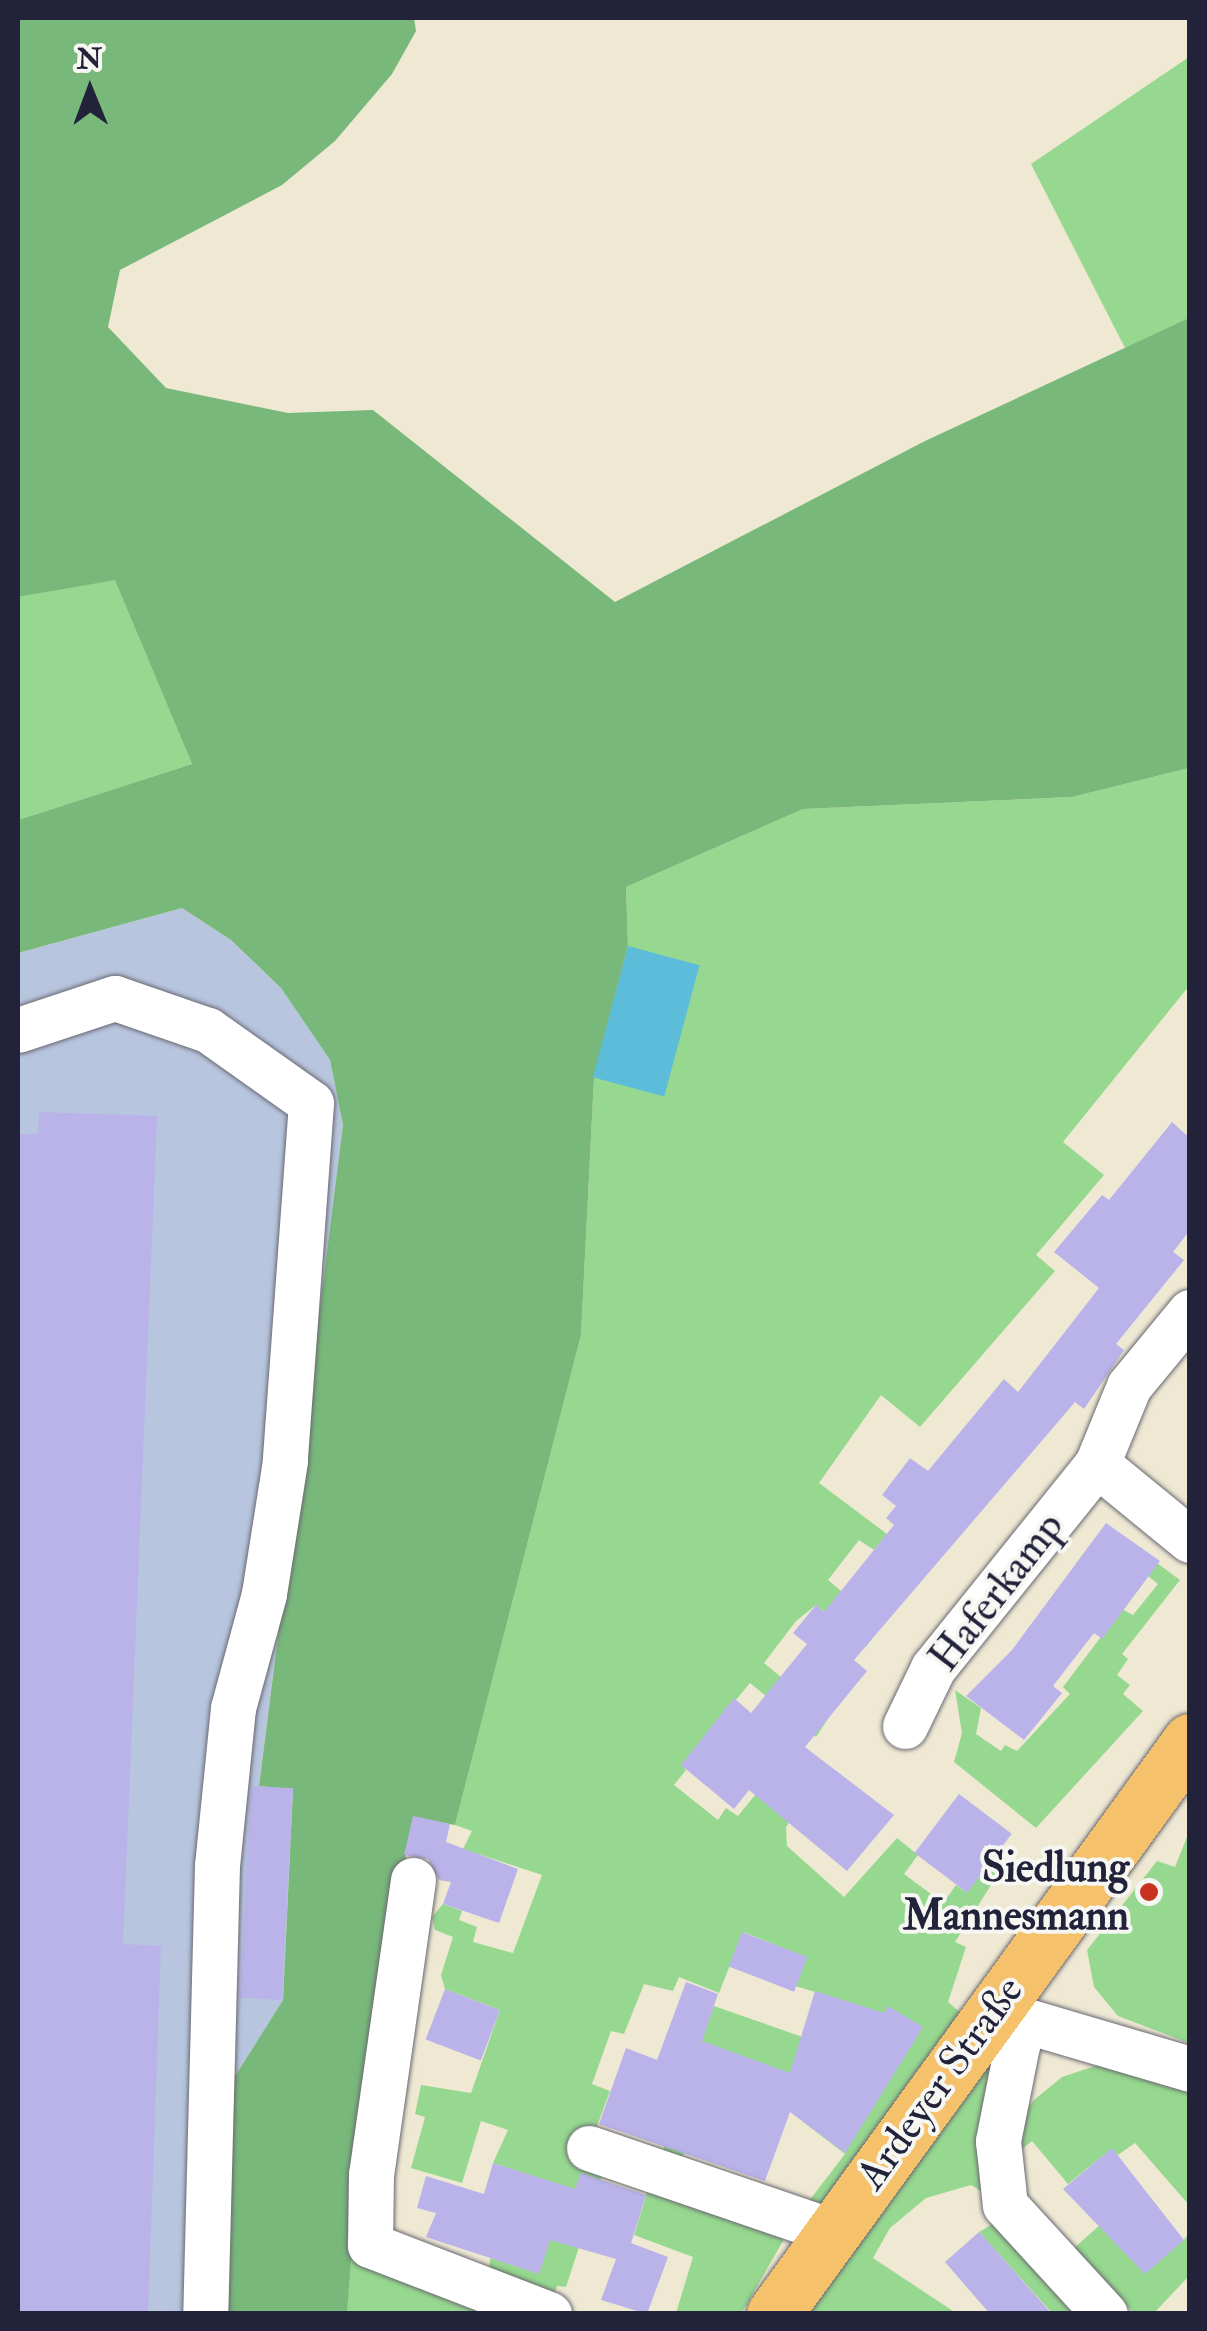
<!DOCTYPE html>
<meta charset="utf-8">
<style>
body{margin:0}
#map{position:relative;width:1207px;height:2331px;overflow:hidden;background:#efe9d4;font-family:"IM FELL Double Pica",serif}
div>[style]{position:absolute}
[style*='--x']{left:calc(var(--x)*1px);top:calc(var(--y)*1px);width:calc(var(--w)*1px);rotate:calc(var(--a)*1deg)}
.industrial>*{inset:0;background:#b7c5de}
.green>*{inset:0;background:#96d88f}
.forest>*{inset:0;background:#78b87a}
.water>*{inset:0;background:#5cbcda;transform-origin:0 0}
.building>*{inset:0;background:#bab3ea;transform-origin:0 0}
.roads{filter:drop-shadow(0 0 2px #6a6871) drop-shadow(0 0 2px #6a6871)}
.minor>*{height:45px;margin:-22.5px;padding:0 22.5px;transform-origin:22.5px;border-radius:22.5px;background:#fff}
.major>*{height:55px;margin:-27.5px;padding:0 27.5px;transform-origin:27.5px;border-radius:27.5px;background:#f5c16b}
.dots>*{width:28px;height:28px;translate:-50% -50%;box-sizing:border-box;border:5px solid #f6f6f2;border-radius:50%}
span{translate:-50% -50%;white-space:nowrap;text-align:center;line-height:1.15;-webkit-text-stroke:8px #f6f6f2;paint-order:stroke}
.street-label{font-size:42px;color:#22223b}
.poi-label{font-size:42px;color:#22223b;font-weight:700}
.right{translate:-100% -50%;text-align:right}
.frame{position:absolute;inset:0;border:20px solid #22223b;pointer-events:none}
.north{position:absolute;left:40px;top:40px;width:100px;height:100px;-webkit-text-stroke:8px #f6f6f2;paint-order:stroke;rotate:359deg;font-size:28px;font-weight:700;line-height:40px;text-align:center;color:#22223b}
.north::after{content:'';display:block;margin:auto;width:35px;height:45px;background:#22223b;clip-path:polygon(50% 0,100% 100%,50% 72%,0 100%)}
</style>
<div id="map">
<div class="industrial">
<i style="clip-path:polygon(182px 908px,231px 940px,281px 988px,330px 1060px,343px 1125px,259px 1785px,293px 1788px,283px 2000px,232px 2081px,227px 2313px,18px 2313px,18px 953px)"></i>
</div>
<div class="green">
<i style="clip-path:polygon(1189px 57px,1189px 321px,1125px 348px,1031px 164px)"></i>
<i style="clip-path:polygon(115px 579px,192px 764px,18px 820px,18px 597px)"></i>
<i style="clip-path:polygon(1189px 768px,1189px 986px,1063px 1142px,1104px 1175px,1036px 1255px,1055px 1271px,920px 1427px,881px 1395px,819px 1483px,887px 1534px,874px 1550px,859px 1540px,828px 1580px,841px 1591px,836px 1598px,877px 1631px,866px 1647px,816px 1605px,796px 1621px,764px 1663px,829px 1717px,816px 1737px,750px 1683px,682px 1765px,686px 1770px,674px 1785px,718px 1820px,726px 1808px,738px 1816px,772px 1774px,806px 1799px,786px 1827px,787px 1846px,844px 1897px,897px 1838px,918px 1855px,904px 1874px,943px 1903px,956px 1885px,966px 1892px,995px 1856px,1005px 1863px,955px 1942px,966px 1947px,948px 2002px,980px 2029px,993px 2011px,1005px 2205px,971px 2185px,926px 2198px,890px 2228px,873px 2258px,956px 2313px,772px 2313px,802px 2210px,845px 2154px,802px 2121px,807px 2112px,722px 2049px,679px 2167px,659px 2161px,714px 2006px,831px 2047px,846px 2001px,795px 1986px,806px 1957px,743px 1932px,719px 1993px,679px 1977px,673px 1991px,644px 1984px,624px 2034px,611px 2031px,592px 2084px,610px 2091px,589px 2148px,604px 2170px,566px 2287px,557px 2286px,553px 2299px,489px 2274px,490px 2258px,539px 2273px,567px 2187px,493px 2163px,508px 2130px,481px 2121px,462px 2183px,411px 2168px,425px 2117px,415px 2114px,421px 2085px,471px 2093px,500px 2010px,445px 1989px,441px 1975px,453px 1937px,435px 1930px,432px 1917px,443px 1904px,462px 1911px,459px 1920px,477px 1927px,473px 1942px,513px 1953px,542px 1875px,463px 1849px,472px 1831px,455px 1825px,581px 1335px,594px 1078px,628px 946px,626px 887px,803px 809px,1072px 797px)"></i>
<i style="clip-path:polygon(1157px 1563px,1180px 1580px,1122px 1654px,1128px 1659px,1117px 1675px,1130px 1685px,1123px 1694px,1143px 1711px,1036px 1828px,954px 1762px,962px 1733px,955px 1690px,981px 1708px,976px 1734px,1001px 1751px,1005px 1745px,1017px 1751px,1070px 1694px,1063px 1687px,1122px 1609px,1133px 1615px,1158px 1584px,1148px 1576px)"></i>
<i style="clip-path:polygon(1189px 1832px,1189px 2043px,1118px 2016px,1094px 1987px,1087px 1950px,1157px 1861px,1175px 1867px)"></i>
<i style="clip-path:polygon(1098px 2065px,1189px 2086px,1189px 2205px,1135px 2143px,1118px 2155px,1111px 2149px,1068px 2184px,1032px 2141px,1017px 2153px,1022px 2116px,1034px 2100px,1062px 2077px)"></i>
<i style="clip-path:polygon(649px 2186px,787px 2234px,741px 2314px,676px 2313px,693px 2257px,634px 2235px)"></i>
<i style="clip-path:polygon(999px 2220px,1082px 2313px,1052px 2313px,979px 2232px)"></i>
<i style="clip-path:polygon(1101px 2224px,1184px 2240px,1189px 2233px,1189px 2276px,1154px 2313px,1134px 2313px,1073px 2249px)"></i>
<i style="clip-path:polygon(348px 2254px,514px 2313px,347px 2314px)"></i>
</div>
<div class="forest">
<i style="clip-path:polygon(18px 18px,414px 18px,416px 31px,392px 74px,335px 141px,282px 185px,120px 270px,108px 327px,166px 388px,288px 413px,373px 410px,615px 602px,925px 441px,1189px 318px,1189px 768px,1072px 797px,803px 809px,626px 887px,628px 946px,594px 1078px,581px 1335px,455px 1825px,413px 1817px,363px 2093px,347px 2313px,227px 2313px,232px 2081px,283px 2000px,293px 1789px,259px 1786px,343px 1125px,330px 1060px,281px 988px,231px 940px,182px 908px,18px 953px,18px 820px,192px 764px,115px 580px,18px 597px)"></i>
</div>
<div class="water">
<i style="left:628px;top:946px;width:74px;height:136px;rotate:15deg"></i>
</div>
<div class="building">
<i style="clip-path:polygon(39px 1112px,157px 1116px,123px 1944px,161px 1946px,148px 2314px,18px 2314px,18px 1134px,38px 1134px)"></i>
<i style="clip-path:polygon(1172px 1122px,1190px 1138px,1190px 1230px,1173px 1252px,1184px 1260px,1116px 1344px,1124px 1350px,1084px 1409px,1075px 1402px,854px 1660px,867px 1671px,805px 1747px,894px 1815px,847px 1871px,749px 1790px,734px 1809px,681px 1765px,734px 1698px,751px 1713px,807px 1644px,793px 1633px,816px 1605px,824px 1612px,894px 1525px,886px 1518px,896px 1506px,882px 1495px,910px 1458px,928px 1471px,1004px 1379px,1018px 1392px,1099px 1288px,1054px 1252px,1102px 1195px,1109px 1200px)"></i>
<i style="clip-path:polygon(1106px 1523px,1160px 1561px,1102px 1639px,1094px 1633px,1053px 1686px,1062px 1693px,1024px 1740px,966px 1696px,1012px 1650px)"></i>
<i style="left:251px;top:1786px;width:42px;height:212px;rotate:3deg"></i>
<i style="left:959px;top:1794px;width:66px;height:74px;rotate:37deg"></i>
<i style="clip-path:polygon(413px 1816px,450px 1824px,446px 1842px,518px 1869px,499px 1923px,443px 1904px,451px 1882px,439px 1880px,428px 1859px,404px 1855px)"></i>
<i style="left:742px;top:1932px;width:70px;height:37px;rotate:21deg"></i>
<i style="clip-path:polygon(686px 1982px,718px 1994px,702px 2041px,790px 2073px,815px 1991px,884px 2013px,888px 2006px,923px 2027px,845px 2153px,790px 2112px,765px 2181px,599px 2124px,626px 2048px,657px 2060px)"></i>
<i style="left:445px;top:1989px;width:59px;height:54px;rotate:21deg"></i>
<i style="clip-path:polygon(1112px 2148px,1184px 2240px,1145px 2274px,1063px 2189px)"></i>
<i style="clip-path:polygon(493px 2163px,575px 2189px,581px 2173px,646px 2195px,631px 2243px,668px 2257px,647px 2314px,601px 2300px,616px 2259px,550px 2240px,539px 2274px,426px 2237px,436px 2213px,417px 2208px,426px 2176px,484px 2194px)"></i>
<i style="clip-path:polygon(979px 2232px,998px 2253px,1052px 2314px,990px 2314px,945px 2262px)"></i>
</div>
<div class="roads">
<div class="minor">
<i style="--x:18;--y:1030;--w:102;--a:-18.3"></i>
<i style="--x:115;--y:998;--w:98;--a:19"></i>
<i style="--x:208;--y:1030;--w:126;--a:35.3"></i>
<i style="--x:311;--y:1103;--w:359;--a:94.2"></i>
<i style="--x:285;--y:1461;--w:135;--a:99"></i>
<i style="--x:264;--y:1594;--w:118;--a:105.2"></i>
<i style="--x:233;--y:1708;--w:158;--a:95.8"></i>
<i style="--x:217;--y:1865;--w:449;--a:91.5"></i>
<i style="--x:1097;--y:1464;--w:120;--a:39.3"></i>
<i style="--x:905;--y:1726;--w:64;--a:-64.2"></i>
<i style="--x:933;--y:1668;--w:262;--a:-51.2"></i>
<i style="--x:1097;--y:1464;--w:84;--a:-67.7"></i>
<i style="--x:1129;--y:1386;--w:96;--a:-50.5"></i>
<i style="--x:413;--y:1880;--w:297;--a:98.1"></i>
<i style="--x:371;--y:2174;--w:71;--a:90.8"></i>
<i style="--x:370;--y:2245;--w:192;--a:21.1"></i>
<i style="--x:993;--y:2011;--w:42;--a:54.8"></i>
<i style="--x:1017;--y:2045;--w:98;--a:101.2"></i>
<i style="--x:998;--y:2141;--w:64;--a:83.8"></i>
<i style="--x:1005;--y:2205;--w:148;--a:47.5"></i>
<i style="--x:993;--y:2011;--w:205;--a:16.4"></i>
<i style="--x:589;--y:2148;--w:257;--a:18.9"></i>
</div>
<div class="major">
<i style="--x:774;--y:2314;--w:708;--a:-54.02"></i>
</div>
</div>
<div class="dots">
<i style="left:1149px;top:1892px;background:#c8321e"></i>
</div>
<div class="street-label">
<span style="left:997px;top:1592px;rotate:-52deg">Haferkamp</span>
<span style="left:940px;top:2083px;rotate:-54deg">Ardeyer Straße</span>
</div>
<div class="poi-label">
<span class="right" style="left:1129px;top:1892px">Siedlung<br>Mannesmann</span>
</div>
<div class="frame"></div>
<div class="north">N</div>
</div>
